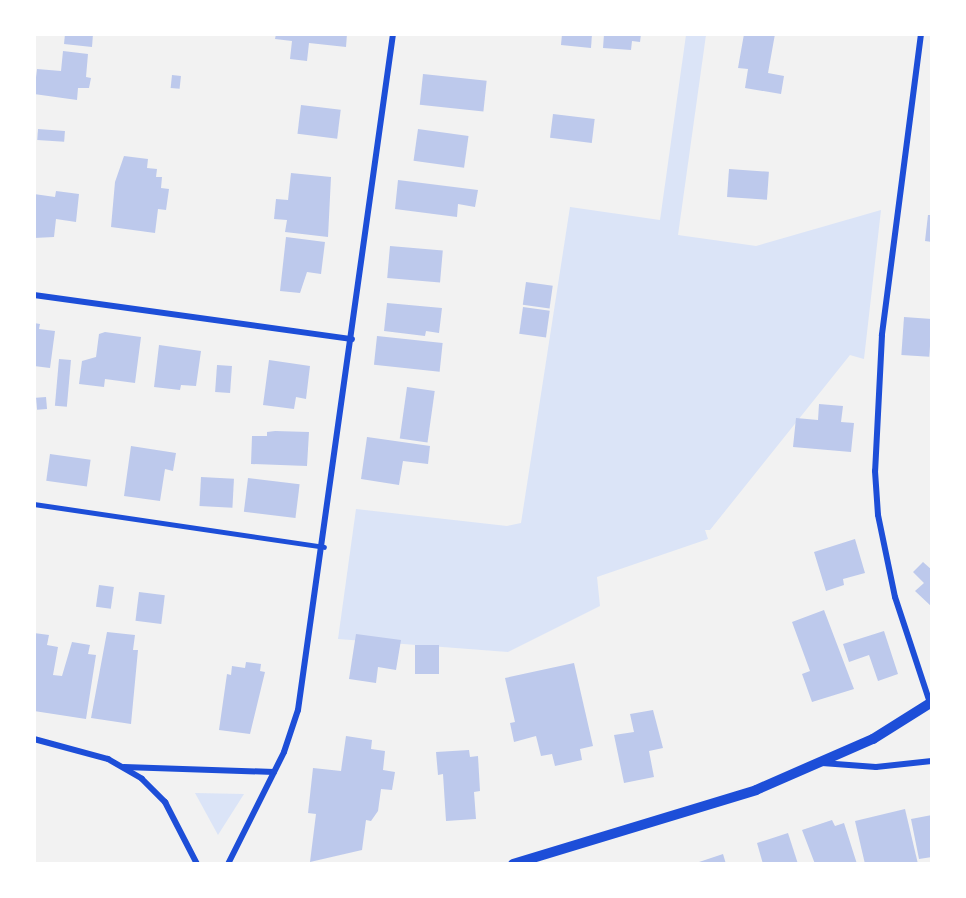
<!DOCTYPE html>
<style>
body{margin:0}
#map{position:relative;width:966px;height:898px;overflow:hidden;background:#f2f2f2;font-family:Georgia,serif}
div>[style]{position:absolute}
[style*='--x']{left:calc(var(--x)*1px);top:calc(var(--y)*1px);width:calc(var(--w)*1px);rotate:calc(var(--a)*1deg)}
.green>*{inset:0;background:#dbe4f7}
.building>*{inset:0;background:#bdc9ec;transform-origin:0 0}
.service>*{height:4.5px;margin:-2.25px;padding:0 2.25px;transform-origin:2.25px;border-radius:2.25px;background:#1d4ed8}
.minor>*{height:6px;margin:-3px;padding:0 3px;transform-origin:3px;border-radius:3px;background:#1d4ed8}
.tertiary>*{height:10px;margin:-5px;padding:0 5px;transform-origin:5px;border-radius:5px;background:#1d4ed8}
span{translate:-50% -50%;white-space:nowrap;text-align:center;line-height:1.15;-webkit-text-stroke:5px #fff;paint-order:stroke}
.frame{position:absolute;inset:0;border:36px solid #fff;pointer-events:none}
</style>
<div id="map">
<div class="green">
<i style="clip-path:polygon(686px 35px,706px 35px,678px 235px,756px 246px,881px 210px,864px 359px,850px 355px,710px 530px,705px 530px,708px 539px,597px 577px,600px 606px,508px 652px,338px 639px,356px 509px,507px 526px,521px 523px,570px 207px,660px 220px)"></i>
<i style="clip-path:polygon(195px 793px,244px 794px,218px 835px)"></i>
</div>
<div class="building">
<i style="clip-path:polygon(65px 34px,93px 34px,92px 47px,64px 44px)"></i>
<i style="clip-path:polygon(276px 34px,347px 34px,346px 47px,309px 43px,307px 61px,290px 59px,292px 41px,275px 39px)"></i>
<i style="clip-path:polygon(562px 34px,592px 34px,591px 48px,561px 45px)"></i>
<i style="clip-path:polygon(604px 34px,641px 34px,640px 42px,632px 41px,631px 50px,603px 48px)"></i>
<i style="clip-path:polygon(744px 34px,775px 34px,768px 73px,784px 76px,781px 94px,745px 88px,748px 69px,738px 68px)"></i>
<i style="clip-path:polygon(63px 51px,88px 54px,86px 77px,91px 78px,89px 88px,78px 88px,77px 100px,34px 94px,37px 69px,61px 71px)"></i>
<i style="left:423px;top:74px;width:64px;height:31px;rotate:6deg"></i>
<i style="left:172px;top:75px;width:9px;height:13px;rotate:6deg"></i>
<i style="left:301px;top:105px;width:40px;height:29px;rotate:7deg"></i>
<i style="left:553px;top:114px;width:42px;height:24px;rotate:7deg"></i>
<i style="left:38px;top:129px;width:27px;height:11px;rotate:4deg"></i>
<i style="left:418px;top:129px;width:51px;height:32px;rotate:8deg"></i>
<i style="clip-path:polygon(124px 156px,148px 159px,147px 168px,157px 169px,156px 177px,162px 177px,161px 188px,169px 189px,166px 210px,158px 209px,155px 233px,111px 227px,115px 182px)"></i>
<i style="left:729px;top:169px;width:40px;height:28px;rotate:4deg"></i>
<i style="clip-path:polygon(291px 173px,331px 177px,328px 237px,285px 232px,287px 220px,274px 219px,276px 199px,288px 200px)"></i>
<i style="clip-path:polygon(398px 180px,478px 190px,475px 207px,458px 204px,457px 217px,395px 209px)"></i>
<i style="clip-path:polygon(56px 191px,79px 194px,76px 222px,56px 219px,54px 237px,34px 238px,34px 194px,55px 197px)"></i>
<i style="clip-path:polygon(928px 215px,932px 215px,932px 242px,925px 241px)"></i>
<i style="clip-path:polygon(286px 237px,325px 242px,321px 274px,307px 272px,300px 293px,280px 291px)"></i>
<i style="left:390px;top:246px;width:53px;height:32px;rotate:5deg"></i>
<i style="left:526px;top:282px;width:27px;height:23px;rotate:8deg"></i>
<i style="clip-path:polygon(387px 303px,442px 308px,439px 333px,426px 331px,425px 336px,384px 331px)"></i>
<i style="left:523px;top:307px;width:27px;height:27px;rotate:8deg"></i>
<i style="left:904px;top:317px;width:28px;height:38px;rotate:4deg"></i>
<i style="clip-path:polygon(34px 323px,40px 324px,39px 329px,55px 331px,50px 368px,34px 366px)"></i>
<i style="clip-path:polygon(105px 332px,141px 337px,135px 383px,105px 379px,104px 387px,79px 384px,82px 361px,96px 357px,99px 334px)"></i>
<i style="left:377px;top:336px;width:66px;height:29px;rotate:6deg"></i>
<i style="clip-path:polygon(159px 345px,201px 351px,196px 386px,181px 385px,180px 390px,154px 387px)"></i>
<i style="left:59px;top:359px;width:12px;height:47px;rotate:5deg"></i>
<i style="clip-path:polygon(269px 360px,310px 366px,306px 399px,296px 397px,294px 409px,263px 405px)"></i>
<i style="left:217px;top:365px;width:15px;height:27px;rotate:4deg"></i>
<i style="left:407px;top:387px;width:28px;height:52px;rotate:8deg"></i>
<i style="left:46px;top:397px;width:12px;height:10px;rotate:85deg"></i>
<i style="clip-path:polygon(819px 404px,843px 406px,841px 422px,854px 423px,851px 452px,793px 447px,796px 418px,818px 420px)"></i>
<i style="clip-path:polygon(275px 431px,309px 432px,307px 466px,251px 464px,252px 436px,267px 436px,267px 432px)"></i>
<i style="clip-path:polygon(367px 437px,430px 446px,428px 464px,403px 461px,399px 485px,361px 479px)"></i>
<i style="clip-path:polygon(131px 446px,176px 453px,173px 471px,165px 469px,160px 501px,124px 496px)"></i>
<i style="left:50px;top:454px;width:41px;height:27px;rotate:8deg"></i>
<i style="left:201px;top:477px;width:33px;height:29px;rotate:3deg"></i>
<i style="left:248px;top:478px;width:52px;height:34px;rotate:7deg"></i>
<i style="clip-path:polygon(855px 539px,865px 573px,843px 579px,844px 585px,826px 591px,814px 552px)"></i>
<i style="clip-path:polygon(923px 562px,932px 570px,932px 607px,915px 591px,924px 583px,913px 572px)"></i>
<i style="left:99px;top:585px;width:15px;height:22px;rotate:8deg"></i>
<i style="left:139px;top:592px;width:26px;height:29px;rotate:7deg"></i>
<i style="clip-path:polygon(824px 610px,854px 689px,812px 702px,802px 674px,810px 671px,792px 622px)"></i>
<i style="clip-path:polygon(884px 631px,898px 674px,878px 681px,869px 655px,849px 662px,843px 644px)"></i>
<i style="clip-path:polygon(107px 632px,135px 635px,133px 650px,138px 650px,131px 724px,91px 718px)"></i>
<i style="clip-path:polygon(34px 633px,49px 635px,47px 645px,58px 647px,53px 675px,62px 676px,72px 642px,90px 645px,88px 654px,96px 655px,86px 719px,34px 711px)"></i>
<i style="clip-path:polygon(356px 634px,401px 640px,396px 670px,378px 667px,376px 683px,349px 679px)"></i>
<i style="left:415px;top:645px;width:24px;height:29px"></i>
<i style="clip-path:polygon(246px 662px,261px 664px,260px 671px,265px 672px,250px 734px,219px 730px,227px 674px,231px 675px,232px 666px,245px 668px)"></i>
<i style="clip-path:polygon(574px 663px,593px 746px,580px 749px,582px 760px,555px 766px,552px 754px,541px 756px,536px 736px,514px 742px,510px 723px,515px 722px,505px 678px)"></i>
<i style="clip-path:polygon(653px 710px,663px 748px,649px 751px,654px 777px,624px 783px,614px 735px,634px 732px,630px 714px)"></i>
<i style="clip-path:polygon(346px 736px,372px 740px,371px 749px,385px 751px,383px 770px,395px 772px,392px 790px,381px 789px,378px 811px,371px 821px,366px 820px,362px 850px,310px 862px,316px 814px,308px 813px,313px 768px,341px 771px)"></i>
<i style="clip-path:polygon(469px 750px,470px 757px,478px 756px,480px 791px,474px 792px,476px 819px,446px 821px,443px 774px,438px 775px,436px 752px)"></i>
<i style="clip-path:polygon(905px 809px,918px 864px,865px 864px,855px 821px)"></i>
<i style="clip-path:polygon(932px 815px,932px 857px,919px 859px,911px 819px)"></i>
<i style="clip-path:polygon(832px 820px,835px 826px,844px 823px,857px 864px,815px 864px,802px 830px)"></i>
<i style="clip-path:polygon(788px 833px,798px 864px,763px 864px,757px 843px)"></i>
<i style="clip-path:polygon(723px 854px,726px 864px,697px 864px,696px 863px)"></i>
</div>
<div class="service">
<i style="--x:34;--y:504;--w:293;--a:8.4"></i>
</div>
<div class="minor">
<i style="--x:921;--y:34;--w:304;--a:97.4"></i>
<i style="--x:882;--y:335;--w:136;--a:92.9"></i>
<i style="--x:875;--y:471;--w:44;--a:86.1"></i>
<i style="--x:878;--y:515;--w:84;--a:78.3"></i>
<i style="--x:895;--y:597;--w:112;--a:71.7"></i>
<i style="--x:34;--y:295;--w:321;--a:7.9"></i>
<i style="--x:34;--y:739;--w:77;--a:15.1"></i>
<i style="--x:108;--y:759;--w:39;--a:30"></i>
<i style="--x:142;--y:779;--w:33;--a:45"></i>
<i style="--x:165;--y:802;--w:70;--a:62.7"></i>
<i style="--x:822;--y:763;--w:54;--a:4.2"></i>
<i style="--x:876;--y:767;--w:56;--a:-6.1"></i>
<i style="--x:124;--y:767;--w:150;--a:1.9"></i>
<i style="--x:228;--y:864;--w:125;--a:-63.4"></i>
<i style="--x:284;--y:752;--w:44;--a:-71.6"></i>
<i style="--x:298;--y:710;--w:683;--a:-82"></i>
</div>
<div class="tertiary">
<i style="--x:513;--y:864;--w:254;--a:-16.9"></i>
<i style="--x:756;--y:790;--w:128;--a:-23.6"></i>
<i style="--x:873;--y:739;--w:70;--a:-32.1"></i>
</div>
<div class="frame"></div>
</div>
